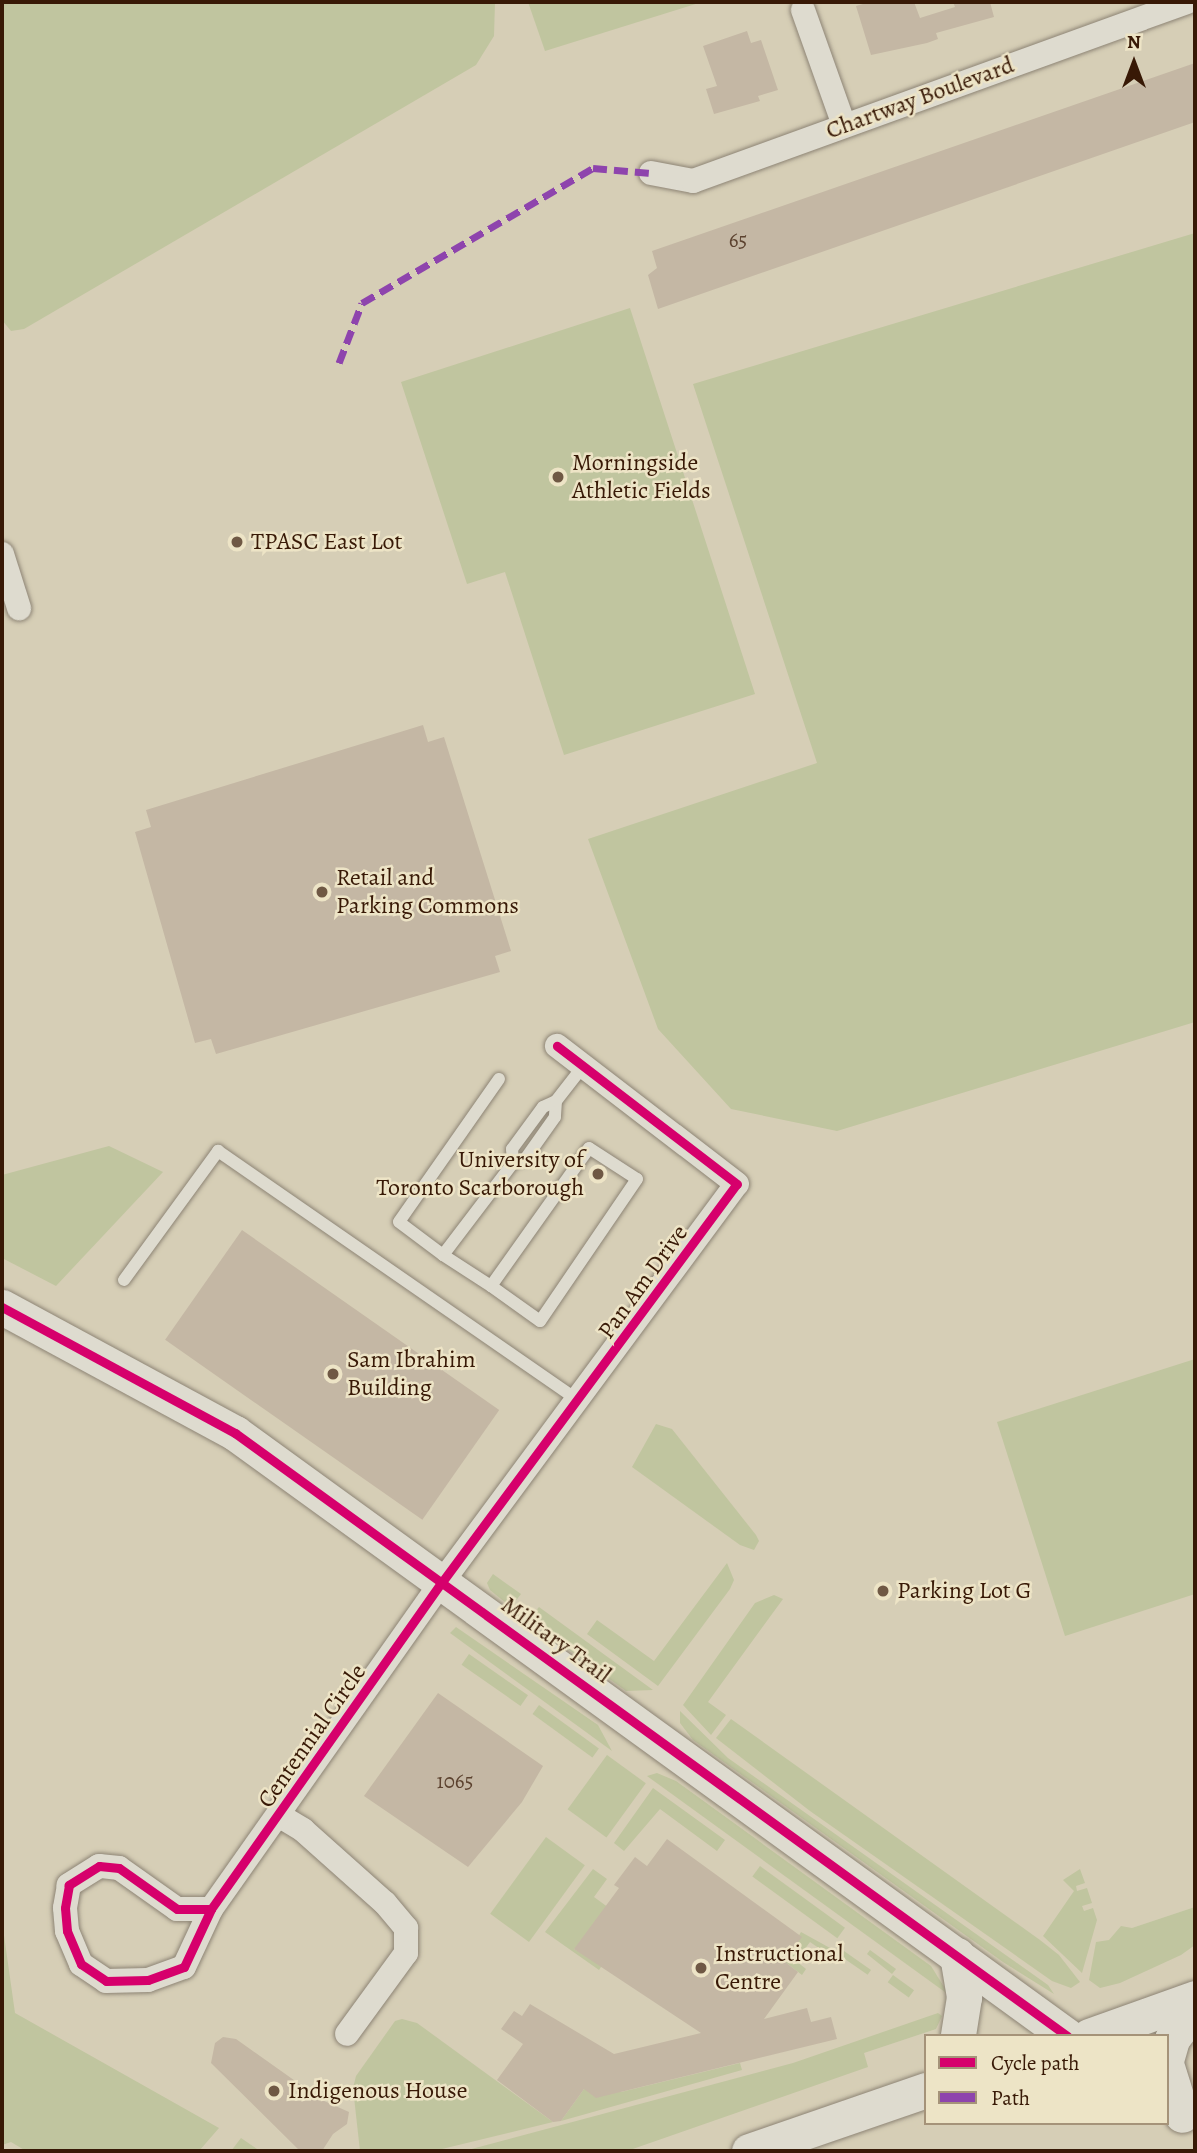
<!DOCTYPE html>
<style>
body{margin:0}
#map{position:relative;width:1197px;height:2153px;overflow:hidden;background:#d6ceb6;font-family:Alegreya,serif}
div>[style]{position:absolute}
[style*='--x']{left:calc(var(--x)*1px);top:calc(var(--y)*1px);width:calc(var(--w)*1px);rotate:calc(var(--a)*1deg)}
.green>*{inset:0;background:#c0c59f;transform-origin:0 0}
.building>*{inset:0;background:#c4b7a4;transform-origin:0 0}
.roads{filter:drop-shadow(0 0 2px #8d8475) drop-shadow(0 0 2px #8d8475)}
.lane>*{height:12px;margin:-6px;padding:0 6px;transform-origin:6px;border-radius:6px;background:#dedbcf}
.street>*{height:24px;margin:-12px;padding:0 12px;transform-origin:12px;border-radius:12px;background:#dedbcf}
.secondary>*{height:35px;margin:-17.5px;padding:0 17.5px;transform-origin:17.5px;border-radius:17.5px;background:#dedbcf}
.quiet>*{height:7px;margin-top:-3.5px;transform-origin:0;background:repeating-linear-gradient(90deg,#8e44ad 0 14px,transparent 0 21px)}
.cycleway>*{height:9px;margin:-4.5px;padding:0 4.5px;transform-origin:4.5px;border-radius:4.5px;background:#d6006c}
.dots>*{width:19px;height:19px;translate:-50% -50%;box-sizing:border-box;border:4px solid #ede4c6;border-radius:50%}
span{translate:-50% -50%;white-space:nowrap;text-align:center;line-height:1.15;-webkit-text-stroke:5px #ede4c6;paint-order:stroke}
.number-label{font-size:21px;color:#5c422f}
.number-label span{-webkit-text-stroke-width:0}
.street-label{font-size:24px;color:#381906}
.poi-label{font-size:24px;color:#381906}
.left{translate:0 -50%;text-align:left}
.right{translate:-100% -50%;text-align:right}
.frame{position:absolute;inset:0;border:4px solid #381906;pointer-events:none}
.legend{position:absolute;left:924px;top:2034px;width:245px;height:91px;box-sizing:border-box;background:#ede4c6;border:2px solid #a59379;margin:0;padding:9px 12px;list-style:none;font-size:21px;color:#381906}
.legend li{display:flex;align-items:center;gap:14px;height:35px}
.legend b{width:35px;border:2px solid #a59379}
.north{position:absolute;left:1099px;top:28px;width:70px;height:70px;-webkit-text-stroke:5px #ede4c6;paint-order:stroke;rotate:0deg;font-size:19px;font-weight:700;line-height:28px;text-align:center;color:#381906}
.north::after{content:'';display:block;margin:auto;width:24px;height:32px;background:#381906;clip-path:polygon(50% 0,100% 100%,50% 72%,0 100%)}
</style>
<div id="map">
<div class="green">
<i style="clip-path:polygon(2px 2px,495px 2px,494px 36px,476px 65px,24px 329px,11px 331px,2px 320px)"></i>
<i style="clip-path:polygon(528px 2px,702px 2px,545px 51px)"></i>
<i style="clip-path:polygon(1195px 233px,1195px 1022px,837px 1131px,731px 1109px,658px 1029px,588px 839px,817px 763px,693px 384px)"></i>
<i style="clip-path:polygon(630px 308px,755px 694px,564px 755px,505px 572px,467px 584px,401px 382px)"></i>
<i style="clip-path:polygon(109px 1146px,163px 1172px,56px 1286px,2px 1258px,2px 1175px)"></i>
<i style="clip-path:polygon(1195px 1359px,1195px 1594px,1065px 1636px,997px 1422px)"></i>
<i style="clip-path:polygon(656px 1424px,672px 1429px,756px 1535px,759px 1541px,754px 1550px,740px 1545px,632px 1467px)"></i>
<i style="clip-path:polygon(727px 1563px,734px 1580px,730px 1589px,658px 1686px,587px 1634px,597px 1620px,654px 1661px)"></i>
<i style="clip-path:polygon(493px 1574px,521px 1594px,511px 1607px,490px 1590px,487px 1583px)"></i>
<i style="clip-path:polygon(774px 1595px,783px 1599px,708px 1702px,726px 1715px,711px 1735px,683px 1705px,755px 1603px)"></i>
<i style="clip-path:polygon(539px 1607px,653px 1690px,626px 1691px,542px 1630px,546px 1624px,533px 1614px)"></i>
<i style="clip-path:polygon(456px 1627px,598px 1725px,612px 1751px,450px 1633px)"></i>
<i style="left:469px;top:1654px;width:72px;height:13px;rotate:35deg"></i>
<i style="left:539px;top:1705px;width:74px;height:11px;rotate:36deg"></i>
<i style="clip-path:polygon(680px 1711px,728px 1758px,1048px 1985px,1054px 1994px,1003px 1962px,693px 1740px,680px 1723px)"></i>
<i style="clip-path:polygon(731px 1719px,1040px 1940px,1059px 1955px,1080px 1982px,1071px 1988px,1052px 1981px,810px 1811px,716px 1738px)"></i>
<i style="left:607px;top:1755px;width:48px;height:67px;rotate:36deg"></i>
<i style="clip-path:polygon(657px 1773px,676px 1781px,931px 1966px,949px 1995px,647px 1776px)"></i>
<i style="clip-path:polygon(653px 1788px,725px 1840px,717px 1851px,660px 1809px,624px 1851px,614px 1843px)"></i>
<i style="left:546px;top:1837px;width:48px;height:95px;rotate:36deg"></i>
<i style="left:760px;top:1866px;width:105px;height:13px;rotate:36deg"></i>
<i style="clip-path:polygon(593px 1869px,607px 1879px,594px 1897px,620px 1916px,574px 1949px,603px 1964px,599px 1970px,545px 1932px)"></i>
<i style="clip-path:polygon(1080px 1869px,1085px 1883px,1076px 1886px,1077px 1891px,1087px 1888px,1092px 1903px,1082px 1906px,1084px 1911px,1093px 1908px,1097px 1920px,1082px 1973px,1043px 1936px,1074px 1891px,1063px 1880px)"></i>
<i style="clip-path:polygon(1195px 1907px,1195px 1945px,1181px 1955px,1120px 1983px,1100px 1988px,1089px 1980px,1096px 1942px,1109px 1940px,1121px 1926px,1132px 1928px)"></i>
<i style="clip-path:polygon(2px 1921px,15px 2013px,219px 2128px,199px 2151px,26px 2151px,11px 2142px,2px 2145px)"></i>
<i style="clip-path:polygon(801px 1932px,830px 1948px,826px 1953px,810px 1942px,796px 1961px,806px 1969px,802px 1975px,784px 1961px)"></i>
<i style="clip-path:polygon(870px 1950px,896px 1969px,892px 1974px,867px 1954px)"></i>
<i style="left:844px;top:1951px;width:33px;height:6px;rotate:35deg"></i>
<i style="left:893px;top:1975px;width:26px;height:9px;rotate:36deg"></i>
<i style="clip-path:polygon(938px 2013px,942px 2016px,936px 2029px,864px 2053px,868px 2067px,627px 2151px,464px 2151px,793px 2063px)"></i>
<i style="clip-path:polygon(402px 2019px,417px 2023px,553px 2122px,442px 2149px,360px 2151px,353px 2088px,356px 2076px,395px 2021px)"></i>
<i style="clip-path:polygon(740px 2063px,742px 2070px,561px 2121px,584px 2089px,621px 2092px)"></i>
<i style="clip-path:polygon(241px 2138px,260px 2151px,231px 2151px)"></i>
</div>
<div class="building">
<i style="clip-path:polygon(870px 2px,914px 2px,920px 18px,955px 7px,953px 2px,990px 2px,994px 17px,936px 33px,938px 39px,927px 43px,871px 55px,856px 6px)"></i>
<i style="clip-path:polygon(747px 31px,751px 43px,761px 40px,778px 90px,758px 96px,760px 101px,714px 114px,706px 89px,717px 86px,703px 46px)"></i>
<i style="clip-path:polygon(1195px 63px,1195px 122px,658px 309px,648px 275px,657px 268px,652px 251px)"></i>
<i style="clip-path:polygon(423px 725px,428px 742px,444px 737px,511px 951px,495px 956px,500px 972px,216px 1054px,211px 1039px,195px 1043px,135px 832px,151px 827px,146px 810px)"></i>
<i style="left:242px;top:1230px;width:314px;height:134px;rotate:35deg"></i>
<i style="clip-path:polygon(438px 1693px,543px 1766px,522px 1802px,468px 1867px,364px 1796px)"></i>
<i style="clip-path:polygon(667px 1839px,802px 1937px,784px 1961px,798px 1972px,764px 2019px,807px 2008px,811px 2022px,831px 2017px,837px 2039px,596px 2098px,584px 2089px,561px 2121px,553px 2122px,497px 2080px,523px 2044px,501px 2029px,514px 2011px,522px 2016px,530px 2004px,614px 2054px,701px 2033px,574px 1949px,619px 1888px,614px 1885px,635px 1857px,647px 1866px)"></i>
<i style="clip-path:polygon(223px 2037px,236px 2039px,322px 2100px,349px 2112px,347px 2124px,333px 2134px,322px 2151px,300px 2151px,211px 2063px,215px 2043px)"></i>
</div>
<div class="roads">
<div class="lane">
<i style="--x:499;--y:1079;--w:174;--a:125"></i>
<i style="--x:399;--y:1222;--w:55;--a:36.9"></i>
<i style="--x:443;--y:1255;--w:116;--a:-52.7"></i>
<i style="--x:556;--y:1101;--w:16;--a:94"></i>
<i style="--x:555;--y:1117;--w:50;--a:125.3"></i>
<i style="--x:526;--y:1158;--w:14;--a:159"></i>
<i style="--x:513;--y:1163;--w:14;--a:-94"></i>
<i style="--x:512;--y:1149;--w:52;--a:-53.6"></i>
<i style="--x:543;--y:1107;--w:14;--a:-25"></i>
<i style="--x:556;--y:1101;--w:46;--a:-52.1"></i>
<i style="--x:443;--y:1255;--w:57;--a:32.9"></i>
<i style="--x:491;--y:1286;--w:169;--a:-54.6"></i>
<i style="--x:589;--y:1148;--w:57;--a:32.9"></i>
<i style="--x:637;--y:1179;--w:172;--a:124.3"></i>
<i style="--x:540;--y:1321;--w:60;--a:-144.5"></i>
<i style="--x:124;--y:1280;--w:160;--a:-53.9"></i>
<i style="--x:218;--y:1151;--w:439;--a:34.7"></i>
</div>
<div class="street">
<i style="--x:803;--y:10;--w:122;--a:70.4"></i>
<i style="--x:651;--y:173;--w:43;--a:10.8"></i>
<i style="--x:693;--y:181;--w:525;--a:-19.92"></i>
<i style="--x:2;--y:554;--w:57;--a:72.5"></i>
<i style="--x:280;--y:1816;--w:27;--a:31"></i>
<i style="--x:303;--y:1830;--w:110;--a:41.7"></i>
<i style="--x:385;--y:1903;--w:33;--a:50"></i>
<i style="--x:406;--y:1928;--w:25;--a:90"></i>
<i style="--x:406;--y:1953;--w:100;--a:126.1"></i>
<i style="--x:211;--y:1909;--w:34;--a:180"></i>
<i style="--x:177;--y:1909;--w:71;--a:-144.7"></i>
<i style="--x:119;--y:1868;--w:20;--a:-174"></i>
<i style="--x:99;--y:1866;--w:36;--a:148"></i>
<i style="--x:69;--y:1885;--w:23;--a:100"></i>
<i style="--x:65;--y:1908;--w:23;--a:85"></i>
<i style="--x:67;--y:1931;--w:36;--a:67"></i>
<i style="--x:81;--y:1964;--w:30;--a:34"></i>
<i style="--x:106;--y:1981;--w:42;--a:-1.4"></i>
<i style="--x:148;--y:1980;--w:38;--a:-20"></i>
<i style="--x:184;--y:1967;--w:64;--a:-65"></i>
<i style="--x:211;--y:1909;--w:400;--a:-54.8"></i>
<i style="--x:442;--y:1582;--w:495;--a:-53.5"></i>
<i style="--x:737;--y:1184;--w:227;--a:-142.5"></i>
</div>
<div class="secondary">
<i style="--x:2;--y:1307;--w:265;--a:28.4"></i>
<i style="--x:235;--y:1433;--w:1028;--a:35.93"></i>
<i style="--x:957;--y:1955;--w:43;--a:80.5"></i>
<i style="--x:964;--y:1997;--w:39;--a:99"></i>
<i style="--x:1089;--y:2036;--w:113;--a:-19.7"></i>
<i style="--x:1167;--y:2057;--w:19;--a:-74"></i>
<i style="--x:1172;--y:2039;--w:39;--a:-53"></i>
<i style="--x:1167;--y:2067;--w:50;--a:72.6"></i>
<i style="--x:749;--y:2151;--w:187;--a:-19"></i>
</div>
</div>
<div class="quiet">
<i style="--x:339;--y:363;--w:64;--a:-69"></i>
<i style="--x:362;--y:303;--w:268;--a:-30.3"></i>
<i style="--x:593;--y:168;--w:58;--a:4.9"></i>
</div>
<div class="cycleway">
<i style="--x:2;--y:1307;--w:265;--a:28.4"></i>
<i style="--x:235;--y:1433;--w:1028;--a:35.93"></i>
<i style="--x:211;--y:1909;--w:34;--a:180"></i>
<i style="--x:177;--y:1909;--w:71;--a:-144.7"></i>
<i style="--x:119;--y:1868;--w:20;--a:-174"></i>
<i style="--x:99;--y:1866;--w:36;--a:148"></i>
<i style="--x:69;--y:1885;--w:23;--a:100"></i>
<i style="--x:65;--y:1908;--w:23;--a:85"></i>
<i style="--x:67;--y:1931;--w:36;--a:67"></i>
<i style="--x:81;--y:1964;--w:30;--a:34"></i>
<i style="--x:106;--y:1981;--w:42;--a:-1.4"></i>
<i style="--x:148;--y:1980;--w:38;--a:-20"></i>
<i style="--x:184;--y:1967;--w:64;--a:-65"></i>
<i style="--x:211;--y:1909;--w:400;--a:-54.8"></i>
<i style="--x:442;--y:1582;--w:495;--a:-53.5"></i>
<i style="--x:737;--y:1184;--w:227;--a:-142.5"></i>
</div>
<div class="dots">
<i style="left:558px;top:477px;background:#6f5844"></i>
<i style="left:237px;top:542px;background:#6f5844"></i>
<i style="left:322px;top:892px;background:#6f5844"></i>
<i style="left:598px;top:1174px;background:#6f5844"></i>
<i style="left:333px;top:1374px;background:#6f5844"></i>
<i style="left:883px;top:1591px;background:#6f5844"></i>
<i style="left:701px;top:1968px;background:#6f5844"></i>
<i style="left:274px;top:2091px;background:#6f5844"></i>
</div>
<div class="number-label">
<span style="left:738px;top:240px">65</span>
<span style="left:455px;top:1781px">1065</span>
</div>
<div class="street-label">
<span style="left:920px;top:98px;rotate:-20deg">Chartway Boulevard</span>
<span style="left:643px;top:1282px;rotate:-54deg">Pan Am Drive</span>
<span style="left:556px;top:1640px;rotate:36deg">Military Trail</span>
<span style="left:312px;top:1736px;rotate:-55deg">Centennial Circle</span>
</div>
<div class="poi-label">
<span class="left" style="left:572px;top:477px">Morningside<br>Athletic Fields</span>
<span class="left" style="left:251px;top:542px">TPASC East Lot</span>
<span class="left" style="left:336px;top:892px">Retail and<br>Parking Commons</span>
<span class="right" style="left:584px;top:1174px">University of<br>Toronto Scarborough</span>
<span class="left" style="left:347px;top:1374px">Sam Ibrahim<br>Building</span>
<span class="left" style="left:897px;top:1591px">Parking Lot G</span>
<span class="left" style="left:715px;top:1968px">Instructional<br>Centre</span>
<span class="left" style="left:288px;top:2091px">Indigenous House</span>
</div>
<div class="frame"></div>
<ul class="legend">
<li><b style="height:9px;background:#d6006c"></b>Cycle path</li>
<li><b style="height:9px;background:#8e44ad"></b>Path</li>
</ul>
<div class="north">N</div>
</div>
